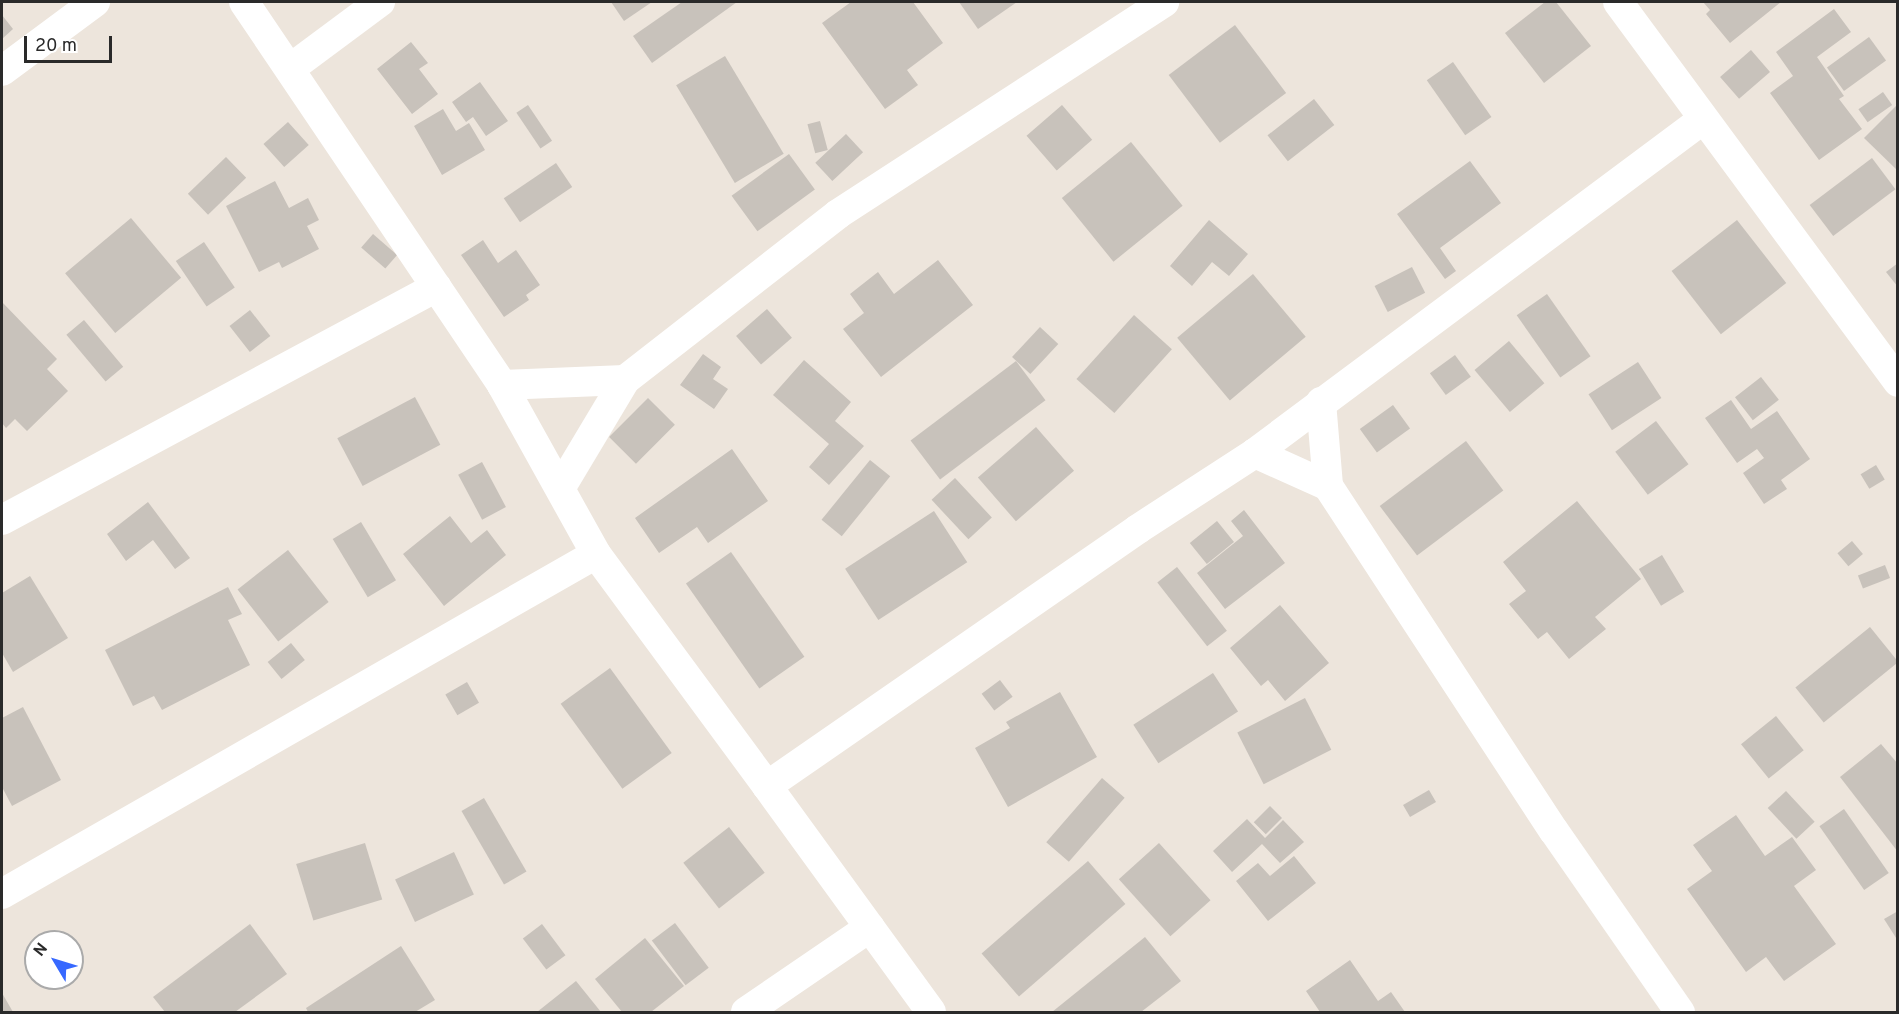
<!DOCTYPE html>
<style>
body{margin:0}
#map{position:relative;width:1899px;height:1014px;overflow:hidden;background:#ede5dc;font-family:Overpass,sans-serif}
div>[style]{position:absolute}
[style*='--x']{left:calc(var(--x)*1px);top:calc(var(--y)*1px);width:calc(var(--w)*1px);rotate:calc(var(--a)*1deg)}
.building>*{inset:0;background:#c8c2bb;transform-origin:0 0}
.minor>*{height:30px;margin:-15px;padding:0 15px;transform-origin:15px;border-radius:15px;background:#fff}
span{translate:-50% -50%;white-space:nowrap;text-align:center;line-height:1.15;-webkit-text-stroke:6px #fff;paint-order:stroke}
.frame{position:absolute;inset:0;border:3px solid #2a2a2a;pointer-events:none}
.north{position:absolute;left:24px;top:930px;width:60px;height:60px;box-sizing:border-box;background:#fff;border:2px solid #aaa;border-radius:50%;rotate:308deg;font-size:16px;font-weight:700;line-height:24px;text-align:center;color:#2a2a2a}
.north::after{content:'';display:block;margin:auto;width:21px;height:27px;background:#3769ff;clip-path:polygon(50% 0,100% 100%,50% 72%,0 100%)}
.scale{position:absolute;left:24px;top:36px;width:88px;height:27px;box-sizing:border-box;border:3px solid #2a2a2a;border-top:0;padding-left:8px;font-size:18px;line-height:21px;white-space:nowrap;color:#2a2a2a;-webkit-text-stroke:4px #fff;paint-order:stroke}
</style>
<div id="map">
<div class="building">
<i style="clip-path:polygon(611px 2px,652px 2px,624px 21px)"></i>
<i style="clip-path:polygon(682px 2px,737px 2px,652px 63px,633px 36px)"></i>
<i style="clip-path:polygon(851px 2px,913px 2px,943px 43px,907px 70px,918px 85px,885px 109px,822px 23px)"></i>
<i style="clip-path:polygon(959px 2px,1017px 2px,978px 29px)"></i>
<i style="clip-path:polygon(1545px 2px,1556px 2px,1591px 46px,1544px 83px,1505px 33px)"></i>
<i style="clip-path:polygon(1703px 2px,1781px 2px,1730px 43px,1706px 14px,1710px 10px)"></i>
<i style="clip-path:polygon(1834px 9px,1851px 32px,1817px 57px,1844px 96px,1839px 99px,1862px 129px,1819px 160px,1770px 93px,1793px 76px,1776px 52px)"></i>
<i style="clip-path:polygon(2px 15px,13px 29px,2px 39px)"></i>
<i style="left:1235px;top:25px;width:85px;height:83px;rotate:53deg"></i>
<i style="left:1869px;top:37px;width:29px;height:52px;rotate:54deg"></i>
<i style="clip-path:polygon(411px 42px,428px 63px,419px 69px,438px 94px,412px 114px,377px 69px)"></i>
<i style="left:1751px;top:50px;width:29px;height:41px;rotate:49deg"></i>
<i style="left:725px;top:56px;width:114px;height:57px;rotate:59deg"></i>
<i style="left:1453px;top:62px;width:67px;height:32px;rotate:55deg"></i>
<i style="clip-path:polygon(480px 82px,508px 121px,486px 136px,473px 117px,466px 122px,452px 102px)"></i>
<i style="left:1883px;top:92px;width:16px;height:30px;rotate:55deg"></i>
<i style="left:1314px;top:99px;width:33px;height:59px;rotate:52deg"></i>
<i style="clip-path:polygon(1898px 104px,1898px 171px,1864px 138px)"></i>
<i style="left:528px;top:105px;width:43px;height:14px;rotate:56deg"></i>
<i style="left:1062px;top:105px;width:46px;height:47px;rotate:49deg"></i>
<i style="clip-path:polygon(443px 109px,456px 131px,469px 123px,485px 150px,442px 175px,414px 126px)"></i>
<i style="left:820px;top:121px;width:30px;height:13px;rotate:75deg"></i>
<i style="left:288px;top:122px;width:31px;height:33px;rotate:48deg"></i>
<i style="left:846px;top:134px;width:25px;height:42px;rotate:47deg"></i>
<i style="left:1131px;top:142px;width:82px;height:89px;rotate:51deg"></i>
<i style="left:789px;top:154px;width:44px;height:71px;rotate:54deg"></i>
<i style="left:226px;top:157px;width:29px;height:53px;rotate:46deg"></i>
<i style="left:1872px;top:158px;width:39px;height:78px;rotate:53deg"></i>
<i style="clip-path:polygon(1470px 161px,1501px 203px,1440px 248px,1456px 271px,1445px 279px,1397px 214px)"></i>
<i style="left:556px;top:163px;width:29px;height:63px;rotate:56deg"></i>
<i style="clip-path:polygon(275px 181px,289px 208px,308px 198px,319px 220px,307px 226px,319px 249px,282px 268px,279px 262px,259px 272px,226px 206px)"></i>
<i style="left:131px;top:218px;width:78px;height:86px;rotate:50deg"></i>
<i style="clip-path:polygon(1209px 220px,1248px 254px,1229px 276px,1212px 262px,1192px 286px,1170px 266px)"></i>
<i style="left:1737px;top:220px;width:80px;height:83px;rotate:52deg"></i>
<i style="left:373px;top:234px;width:32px;height:18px;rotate:41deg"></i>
<i style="clip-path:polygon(483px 240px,498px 263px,516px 250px,540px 285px,526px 295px,529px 300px,504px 317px,461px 255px)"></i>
<i style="left:204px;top:242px;width:55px;height:34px;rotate:56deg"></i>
<i style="clip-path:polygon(938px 260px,973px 305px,881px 377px,843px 329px,864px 313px,850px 294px,878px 272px,894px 294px)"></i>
<i style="clip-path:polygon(1898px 263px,1898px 287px,1886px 272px)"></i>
<i style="left:1412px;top:267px;width:29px;height:42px;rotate:63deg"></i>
<i style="left:1253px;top:274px;width:82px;height:99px;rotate:50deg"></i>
<i style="left:1547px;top:294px;width:76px;height:37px;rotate:55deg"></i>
<i style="clip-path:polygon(2px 302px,57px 359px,47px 369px,68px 391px,27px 431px,15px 419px,6px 428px,2px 423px)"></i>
<i style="left:767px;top:309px;width:38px;height:41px;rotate:49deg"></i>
<i style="left:250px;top:310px;width:33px;height:26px;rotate:52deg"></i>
<i style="left:1134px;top:315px;width:51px;height:86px;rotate:42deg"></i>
<i style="left:84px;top:320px;width:61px;height:23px;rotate:50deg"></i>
<i style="left:1040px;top:327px;width:25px;height:41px;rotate:43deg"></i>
<i style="left:1509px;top:341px;width:55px;height:45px;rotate:50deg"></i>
<i style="clip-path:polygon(703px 354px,721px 367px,713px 379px,728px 389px,714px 409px,680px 385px)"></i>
<i style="left:1455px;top:355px;width:27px;height:31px;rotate:54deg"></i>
<i style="clip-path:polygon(804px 360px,851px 402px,835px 421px,864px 446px,829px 485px,809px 467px,829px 444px,773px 395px)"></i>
<i style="left:1016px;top:361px;width:49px;height:132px;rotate:53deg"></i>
<i style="left:1638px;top:362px;width:43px;height:59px;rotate:57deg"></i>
<i style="left:1761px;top:377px;width:29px;height:33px;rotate:52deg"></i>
<i style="left:415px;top:397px;width:54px;height:88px;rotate:62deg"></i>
<i style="left:648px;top:398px;width:38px;height:55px;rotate:45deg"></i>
<i style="clip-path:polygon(1731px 400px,1751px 429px,1777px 411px,1810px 459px,1781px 480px,1787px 489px,1764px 504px,1743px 473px,1764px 458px,1757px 449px,1737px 463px,1705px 418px)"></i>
<i style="left:1393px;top:405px;width:29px;height:41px;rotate:54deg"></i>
<i style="left:1656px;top:421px;width:54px;height:51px;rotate:53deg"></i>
<i style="left:1036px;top:427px;width:58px;height:77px;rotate:49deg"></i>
<i style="left:1466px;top:441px;width:62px;height:108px;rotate:53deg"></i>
<i style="clip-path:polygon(732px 449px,768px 501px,708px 543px,697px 527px,659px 553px,635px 518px)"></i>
<i style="left:870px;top:460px;width:26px;height:77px;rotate:39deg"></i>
<i style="left:482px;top:462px;width:51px;height:27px;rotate:62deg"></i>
<i style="left:1876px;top:465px;width:17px;height:18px;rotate:59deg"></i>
<i style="left:955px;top:478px;width:54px;height:32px;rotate:47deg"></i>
<i style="clip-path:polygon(1577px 501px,1641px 579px,1595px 617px,1606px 629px,1569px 659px,1547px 632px,1538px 639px,1509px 604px,1526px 591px,1503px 562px)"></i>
<i style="clip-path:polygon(148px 502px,190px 558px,175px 569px,153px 540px,126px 561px,107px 534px)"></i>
<i style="clip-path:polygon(1244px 510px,1285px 563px,1225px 609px,1197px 573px,1243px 536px,1231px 521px)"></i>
<i style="left:934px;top:511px;width:61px;height:106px;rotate:57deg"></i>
<i style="clip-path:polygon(450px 516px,471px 543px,487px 530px,506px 555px,444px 606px,403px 554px)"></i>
<i style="left:1217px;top:521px;width:27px;height:35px;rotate:51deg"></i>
<i style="left:361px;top:522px;width:68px;height:33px;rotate:59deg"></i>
<i style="left:1852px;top:541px;width:17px;height:19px;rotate:50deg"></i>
<i style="left:288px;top:550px;width:66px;height:64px;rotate:52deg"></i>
<i style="left:731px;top:552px;width:128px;height:55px;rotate:55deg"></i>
<i style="left:1662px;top:555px;width:43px;height:27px;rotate:59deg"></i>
<i style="left:1885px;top:565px;width:14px;height:29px;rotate:69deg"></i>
<i style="left:1177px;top:567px;width:81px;height:25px;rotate:52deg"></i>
<i style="clip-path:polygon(30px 576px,68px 638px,13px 672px,2px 653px,2px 593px)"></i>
<i style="clip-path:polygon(228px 587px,242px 614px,228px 620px,250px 665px,162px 710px,154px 696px,133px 706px,105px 650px)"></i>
<i style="clip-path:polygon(1280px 605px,1329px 663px,1285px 701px,1268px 680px,1261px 686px,1230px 648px)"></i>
<i style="left:1870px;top:627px;width:45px;height:96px;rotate:51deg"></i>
<i style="left:291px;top:643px;width:22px;height:30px;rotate:51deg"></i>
<i style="left:610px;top:668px;width:105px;height:61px;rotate:54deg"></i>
<i style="left:1213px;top:673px;width:46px;height:95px;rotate:57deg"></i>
<i style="left:1000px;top:680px;width:21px;height:23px;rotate:53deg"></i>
<i style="left:467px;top:682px;width:24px;height:25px;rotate:60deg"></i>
<i style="clip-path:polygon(1060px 692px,1097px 757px,1008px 807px,975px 748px,1010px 728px,1006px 722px)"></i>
<i style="left:1305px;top:698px;width:58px;height:76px;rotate:63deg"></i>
<i style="clip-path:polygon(23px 707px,61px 780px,12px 806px,2px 787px,2px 718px)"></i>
<i style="left:1776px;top:716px;width:44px;height:45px;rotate:51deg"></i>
<i style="clip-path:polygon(1881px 744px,1898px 764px,1898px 852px,1840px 777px)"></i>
<i style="left:1102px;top:778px;width:30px;height:85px;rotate:41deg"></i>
<i style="left:1429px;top:790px;width:14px;height:30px;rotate:60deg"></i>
<i style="left:1786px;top:791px;width:42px;height:25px;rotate:47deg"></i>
<i style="left:484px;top:798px;width:85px;height:26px;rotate:60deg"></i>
<i style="left:1270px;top:806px;width:17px;height:23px;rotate:45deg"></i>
<i style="left:1844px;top:809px;width:78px;height:30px;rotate:55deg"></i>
<i style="clip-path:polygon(1736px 815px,1765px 856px,1792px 837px,1816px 870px,1794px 886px,1836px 944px,1784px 981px,1766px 957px,1746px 972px,1687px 889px,1712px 871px,1693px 845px)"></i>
<i style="clip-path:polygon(1247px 819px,1265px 838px,1283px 820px,1304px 842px,1280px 863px,1262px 844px,1232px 872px,1213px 851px)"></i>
<i style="left:729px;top:827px;width:58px;height:58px;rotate:52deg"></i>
<i style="left:365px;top:843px;width:59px;height:72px;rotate:73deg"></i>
<i style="left:1159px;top:843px;width:77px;height:54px;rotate:48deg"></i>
<i style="left:454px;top:852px;width:47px;height:65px;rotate:65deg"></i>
<i style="clip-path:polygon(1294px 856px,1316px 883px,1268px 921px,1236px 881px,1258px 863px,1270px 876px)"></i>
<i style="left:1088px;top:861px;width:57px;height:141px;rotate:49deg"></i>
<i style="clip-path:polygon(1898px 911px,1898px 941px,1884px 919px)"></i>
<i style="left:675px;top:923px;width:56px;height:29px;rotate:53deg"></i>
<i style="clip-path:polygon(250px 924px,287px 974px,235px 1012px,165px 1012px,153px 997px)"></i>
<i style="left:542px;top:924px;width:39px;height:24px;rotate:53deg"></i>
<i style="clip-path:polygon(1145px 937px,1181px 981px,1141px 1012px,1052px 1012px)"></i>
<i style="clip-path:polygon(645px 938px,684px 986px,651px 1012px,622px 1012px,595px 979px)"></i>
<i style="clip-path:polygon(401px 946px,435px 1000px,415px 1012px,308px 1012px,306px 1008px)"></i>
<i style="clip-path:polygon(1350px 960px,1378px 1001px,1391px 992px,1405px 1012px,1320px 1012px,1306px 991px)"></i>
<i style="clip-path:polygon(576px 981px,601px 1012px,537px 1012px)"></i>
<i style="clip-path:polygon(2px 993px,13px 1012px,2px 1012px)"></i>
</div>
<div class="minor">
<i style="--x:244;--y:2;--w:462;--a:56"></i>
<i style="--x:502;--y:385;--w:193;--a:60.9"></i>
<i style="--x:596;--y:554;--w:288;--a:53.6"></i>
<i style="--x:767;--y:786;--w:451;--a:-34.7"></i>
<i style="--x:1138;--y:529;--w:140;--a:-33"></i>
<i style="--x:1255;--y:453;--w:557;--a:-36.68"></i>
<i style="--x:1618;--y:2;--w:472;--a:53.6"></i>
<i style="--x:291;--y:68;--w:111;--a:-36.6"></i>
<i style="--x:2;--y:71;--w:116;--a:-36.6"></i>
<i style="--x:502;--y:385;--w:123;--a:-2.3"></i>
<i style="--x:1321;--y:402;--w:84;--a:85.2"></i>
<i style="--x:1328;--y:486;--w:412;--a:56.8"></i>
<i style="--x:1554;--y:831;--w:221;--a:55.2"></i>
<i style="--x:1255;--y:453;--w:80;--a:24.3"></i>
<i style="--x:561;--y:487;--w:125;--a:-59.1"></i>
<i style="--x:625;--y:380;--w:270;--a:-37.9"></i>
<i style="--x:838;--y:214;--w:389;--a:-33"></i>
<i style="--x:2;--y:520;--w:493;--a:-28.2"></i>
<i style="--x:767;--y:786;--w:279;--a:54"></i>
<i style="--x:2;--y:894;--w:684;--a:-29.79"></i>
<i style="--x:746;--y:1012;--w:150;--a:-34.4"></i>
</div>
<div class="frame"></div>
<div class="north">N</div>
<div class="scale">20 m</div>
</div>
